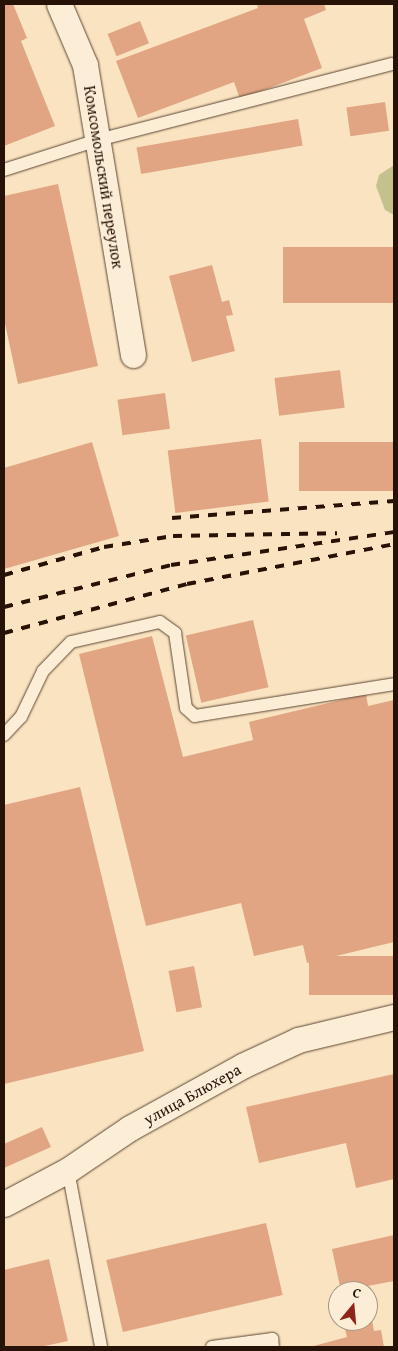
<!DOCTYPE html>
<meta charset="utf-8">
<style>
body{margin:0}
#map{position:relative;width:398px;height:1351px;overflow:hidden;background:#fae3c0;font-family:"Gentium Book Plus",serif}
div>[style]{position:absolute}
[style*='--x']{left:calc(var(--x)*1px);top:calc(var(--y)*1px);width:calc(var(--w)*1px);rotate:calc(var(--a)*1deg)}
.green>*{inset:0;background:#c5c18e}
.building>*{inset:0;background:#e1a583;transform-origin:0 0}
.roads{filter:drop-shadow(0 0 1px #5b4634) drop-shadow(0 0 1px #5b4634)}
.service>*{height:12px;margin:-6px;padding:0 6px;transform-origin:6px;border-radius:6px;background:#fcedd6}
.minor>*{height:25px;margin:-12.5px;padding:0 12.5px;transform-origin:12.5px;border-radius:12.5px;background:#fcedd6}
.rail>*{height:4px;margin-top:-2px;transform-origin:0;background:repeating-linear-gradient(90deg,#261206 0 9px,transparent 0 18px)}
span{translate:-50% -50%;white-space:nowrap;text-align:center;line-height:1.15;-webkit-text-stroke:4.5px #fcedd6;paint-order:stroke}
.street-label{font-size:16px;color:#261206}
.frame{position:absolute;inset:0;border:5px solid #261206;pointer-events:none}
.north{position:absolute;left:328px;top:1281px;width:50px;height:50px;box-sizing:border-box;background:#fcedd6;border:1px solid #a69583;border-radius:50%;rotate:17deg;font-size:14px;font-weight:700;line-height:20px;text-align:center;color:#261206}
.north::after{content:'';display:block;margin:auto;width:18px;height:22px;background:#8f2418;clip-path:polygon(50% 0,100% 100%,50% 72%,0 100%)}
</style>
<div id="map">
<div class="green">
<i style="clip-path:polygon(394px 165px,394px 215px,385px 210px,376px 186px,379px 175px)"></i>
</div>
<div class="building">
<i style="clip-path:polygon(4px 4px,13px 4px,27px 38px,21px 41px,55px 126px,4px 146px)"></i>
<i style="clip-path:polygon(257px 4px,324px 4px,326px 10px,304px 19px,322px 68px,240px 99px,234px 82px,138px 118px,116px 61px,258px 8px)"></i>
<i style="left:140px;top:21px;width:24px;height:35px;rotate:68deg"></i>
<i style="left:385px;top:102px;width:29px;height:39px;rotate:82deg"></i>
<i style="left:298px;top:119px;width:27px;height:164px;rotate:80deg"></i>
<i style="clip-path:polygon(58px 184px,98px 366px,18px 384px,4px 319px,4px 196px)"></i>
<i style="left:394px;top:247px;width:56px;height:111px;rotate:90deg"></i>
<i style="clip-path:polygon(212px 265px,222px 302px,229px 300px,233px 315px,226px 316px,235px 351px,192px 362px,169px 276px)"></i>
<i style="left:340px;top:370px;width:38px;height:66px;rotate:83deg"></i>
<i style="left:165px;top:393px;width:36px;height:48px;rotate:82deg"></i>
<i style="left:261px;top:439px;width:63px;height:94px;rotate:83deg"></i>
<i style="clip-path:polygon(92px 442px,119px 536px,4px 569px,4px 468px)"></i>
<i style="left:394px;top:442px;width:49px;height:95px;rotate:90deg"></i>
<i style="left:253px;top:620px;width:69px;height:69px;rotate:77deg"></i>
<i style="clip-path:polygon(152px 636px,183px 757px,253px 740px,249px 722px,366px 694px,368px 706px,394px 700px,394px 942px,307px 963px,303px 945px,254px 956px,241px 903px,146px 926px,79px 654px)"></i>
<i style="clip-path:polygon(80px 787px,144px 1051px,4px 1084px,4px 805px)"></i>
<i style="left:394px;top:956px;width:39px;height:85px;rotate:90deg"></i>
<i style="left:194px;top:966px;width:42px;height:26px;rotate:79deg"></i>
<i style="clip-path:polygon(394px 1074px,394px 1179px,356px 1188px,346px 1143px,259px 1163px,246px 1107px)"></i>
<i style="clip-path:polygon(42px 1127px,51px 1147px,4px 1168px,4px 1144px)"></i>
<i style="left:266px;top:1223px;width:74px;height:164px;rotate:77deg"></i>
<i style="clip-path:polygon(394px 1235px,394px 1281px,341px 1291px,332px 1249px)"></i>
<i style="clip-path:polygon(49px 1259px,68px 1341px,40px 1347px,4px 1347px,4px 1270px)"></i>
<i style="clip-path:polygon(369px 1304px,374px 1331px,381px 1330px,384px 1347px,310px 1347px,347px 1337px,343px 1321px,368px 1321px)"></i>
</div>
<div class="roads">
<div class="service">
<i style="--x:4;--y:170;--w:99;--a:-17.7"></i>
<i style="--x:98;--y:140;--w:304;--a:-14.5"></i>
<i style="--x:4;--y:735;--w:25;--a:-47"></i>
<i style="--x:21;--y:717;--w:51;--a:-64.4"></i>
<i style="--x:43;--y:671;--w:40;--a:-46"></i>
<i style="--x:71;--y:642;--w:91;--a:-12.7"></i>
<i style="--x:160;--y:622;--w:19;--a:36"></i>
<i style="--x:175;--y:633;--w:76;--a:81.7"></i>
<i style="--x:186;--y:708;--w:12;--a:42"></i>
<i style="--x:195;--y:716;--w:202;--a:-9.1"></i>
<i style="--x:68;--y:1170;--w:180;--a:79.4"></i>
<i style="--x:212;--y:1347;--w:61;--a:-7.6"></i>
<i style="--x:272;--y:1339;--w:8;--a:83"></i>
</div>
<div class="minor">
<i style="--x:59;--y:4;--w:66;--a:66.9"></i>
<i style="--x:85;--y:65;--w:294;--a:80.6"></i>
<i style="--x:4;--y:1204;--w:72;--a:-28"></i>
<i style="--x:68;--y:1170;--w:75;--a:-34.1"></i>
<i style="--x:130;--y:1128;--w:130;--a:-28.9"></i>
<i style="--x:244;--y:1065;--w:60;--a:-24.8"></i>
<i style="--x:298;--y:1040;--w:99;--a:-13.5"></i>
</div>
</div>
<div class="rail">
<i style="--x:172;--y:518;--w:223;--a:-4.4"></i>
<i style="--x:4;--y:575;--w:104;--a:-15.6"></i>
<i style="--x:104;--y:547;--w:70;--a:-9.1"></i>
<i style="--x:173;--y:536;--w:164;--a:-1"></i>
<i style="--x:4;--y:607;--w:172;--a:-14.1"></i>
<i style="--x:171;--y:565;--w:225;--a:-8.4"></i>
<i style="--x:4;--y:633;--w:189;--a:-15"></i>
<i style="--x:187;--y:584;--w:211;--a:-10.9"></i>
</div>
<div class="street-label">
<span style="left:104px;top:177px;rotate:81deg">Комсомольский переулок</span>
<span style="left:192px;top:1094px;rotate:-29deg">улица Блюхера</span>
</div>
<div class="frame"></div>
<div class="north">С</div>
</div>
